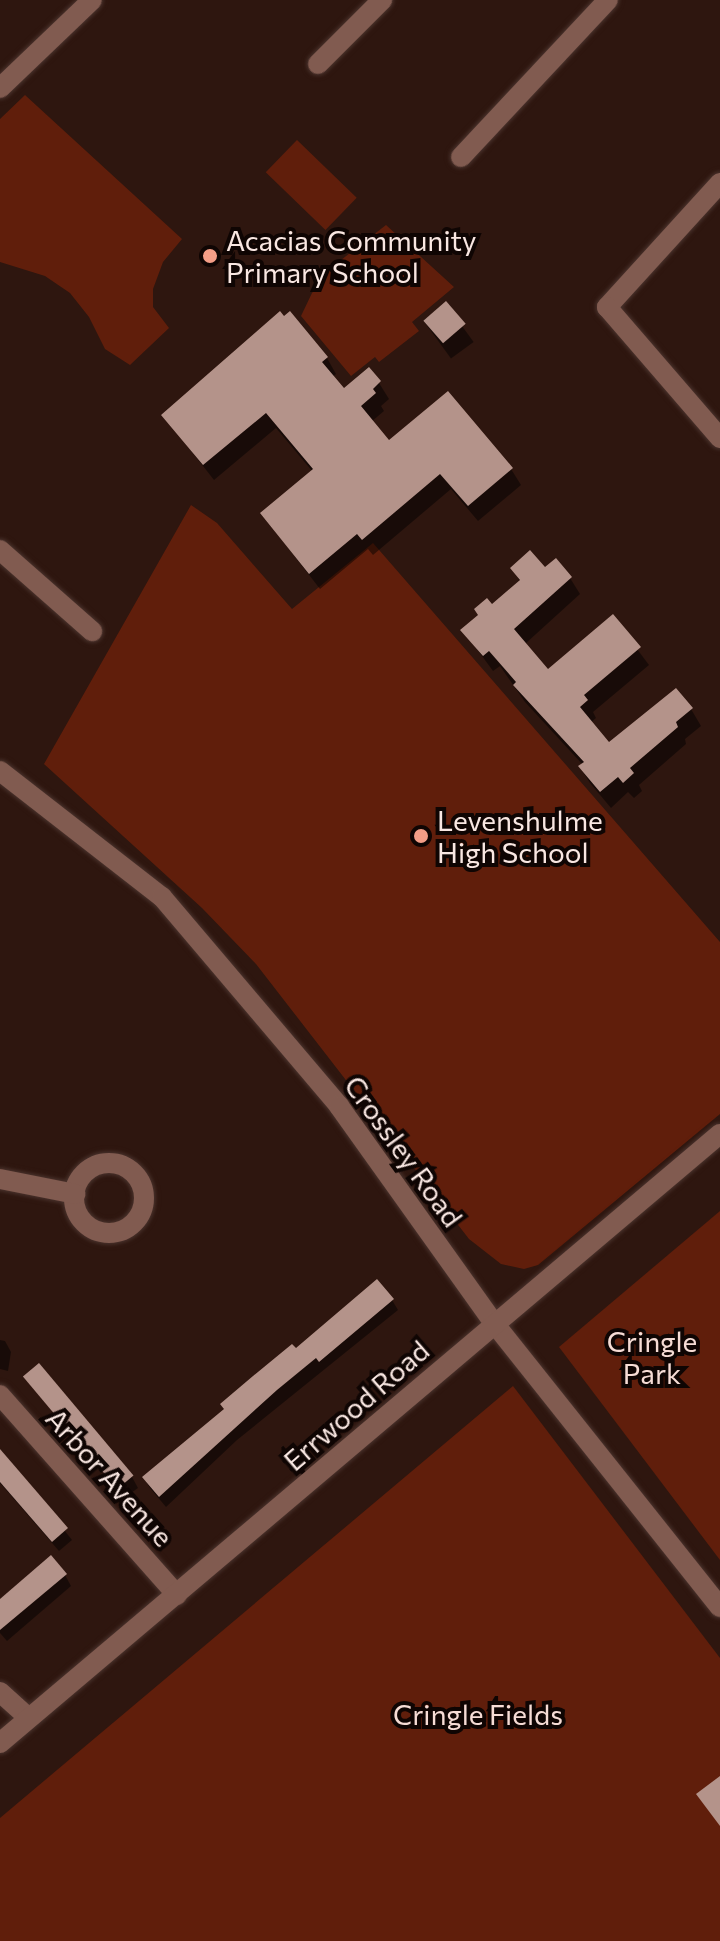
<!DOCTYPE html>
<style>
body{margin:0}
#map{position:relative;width:720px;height:1941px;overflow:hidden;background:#2e160f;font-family:Commissioner,sans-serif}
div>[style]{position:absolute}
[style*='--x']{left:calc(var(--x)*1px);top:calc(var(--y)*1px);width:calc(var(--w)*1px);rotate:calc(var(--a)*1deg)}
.green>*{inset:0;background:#601e0b;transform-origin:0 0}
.shadow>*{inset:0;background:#0007;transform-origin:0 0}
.building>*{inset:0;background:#b4938a;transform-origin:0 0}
.roads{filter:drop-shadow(0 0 2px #4a332d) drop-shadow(0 0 2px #4a332d)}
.minor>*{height:20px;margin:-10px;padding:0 10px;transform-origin:10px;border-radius:10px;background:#815b50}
.minor>.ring{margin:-10px;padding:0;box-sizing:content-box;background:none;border:20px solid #815b50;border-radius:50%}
.dots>*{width:22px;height:22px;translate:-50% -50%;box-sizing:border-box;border:4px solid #0f0503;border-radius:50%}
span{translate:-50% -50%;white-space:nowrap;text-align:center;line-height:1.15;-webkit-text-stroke:8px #0f0503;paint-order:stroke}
.poi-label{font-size:28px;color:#f9e7e2}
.left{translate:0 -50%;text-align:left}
.street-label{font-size:28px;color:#f9e7e2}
.park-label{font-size:28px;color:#f6dcd5}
</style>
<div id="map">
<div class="green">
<i style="clip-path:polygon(25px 95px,182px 239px,163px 262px,153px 289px,153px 307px,169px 328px,130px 365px,105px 349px,89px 317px,70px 293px,45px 276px,0 262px,0 119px)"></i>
<i style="left:297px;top:140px;width:83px;height:45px;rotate:44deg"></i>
<i style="clip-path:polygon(386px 225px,454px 287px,412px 322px,419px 331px,379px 362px,375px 357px,351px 376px,301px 316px,312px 293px,332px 267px)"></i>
<i style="clip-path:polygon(191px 505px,217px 523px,292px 609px,373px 543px,720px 942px,720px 1114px,538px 1265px,524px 1269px,501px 1264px,469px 1239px,256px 964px,202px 908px,44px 764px)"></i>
<i style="clip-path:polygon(720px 1211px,720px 1560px,559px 1347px)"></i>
<i style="clip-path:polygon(513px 1386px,720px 1658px,720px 1941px,0 1941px,0 1818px)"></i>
</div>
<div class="shadow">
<i style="left:446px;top:304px;width:47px;height:28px;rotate:54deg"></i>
<i style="clip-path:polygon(327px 358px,336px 374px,332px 377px,344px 391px,379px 383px,389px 399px,381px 406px,384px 411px,371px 422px,389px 443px,511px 469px,521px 485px,478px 521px,451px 489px,373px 555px,368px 549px,320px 589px,262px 514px,313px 472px,276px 428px,214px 480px,163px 415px)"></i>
<i style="clip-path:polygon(512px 568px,545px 570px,570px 578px,580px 594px,525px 644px,548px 671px,613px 617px,649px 665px,593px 712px,596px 718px,590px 723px,609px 745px,691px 709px,701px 726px,685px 739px,686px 744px,639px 785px,642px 791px,634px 798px,628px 792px,611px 808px,590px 783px,580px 767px,583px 765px,525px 702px,500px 666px,493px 671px,463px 630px,521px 583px)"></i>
<i style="clip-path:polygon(392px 1300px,398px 1310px,237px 1440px,166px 1507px,150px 1488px,144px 1478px,296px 1351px)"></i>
<i style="clip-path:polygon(0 1340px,5px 1341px,11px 1352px,8px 1371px,0 1369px)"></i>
<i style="clip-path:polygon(25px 1377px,132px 1477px,138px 1488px,124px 1498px)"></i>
<i style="clip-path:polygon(0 1449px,72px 1540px,59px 1551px,0 1483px)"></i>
<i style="clip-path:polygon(65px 1575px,71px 1586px,7px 1641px,0 1633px,0 1602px)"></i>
</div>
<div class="building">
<i style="left:446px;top:301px;width:30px;height:30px;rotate:49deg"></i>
<i style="clip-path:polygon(280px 311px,284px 316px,290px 311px,328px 357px,322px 362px,344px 388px,369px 367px,381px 381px,373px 389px,376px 393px,361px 406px,389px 440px,448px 391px,513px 468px,468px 506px,440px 474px,362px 540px,357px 534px,309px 574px,260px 513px,313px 469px,266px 413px,203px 465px,161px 415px)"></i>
<i style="clip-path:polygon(530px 550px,545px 567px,556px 558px,572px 577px,514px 629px,548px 669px,613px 614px,641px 647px,584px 695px,588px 700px,580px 707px,609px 742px,676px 688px,693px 708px,676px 722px,678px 727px,630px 768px,634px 773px,623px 783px,618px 777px,600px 792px,578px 766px,584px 762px,513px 685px,516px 682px,489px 651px,483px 656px,460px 630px,478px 615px,474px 609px,487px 598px,492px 604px,520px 580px,510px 568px)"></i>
<i style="clip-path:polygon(377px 1279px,394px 1299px,319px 1362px,316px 1358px,277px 1390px,159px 1497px,142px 1477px,224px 1409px,220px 1404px,253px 1376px,292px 1344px,296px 1348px)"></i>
<i style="left:39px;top:1363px;width:147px;height:21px;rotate:50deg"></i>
<i style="clip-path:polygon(0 1449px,68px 1528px,52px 1542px,0 1482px)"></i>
<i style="clip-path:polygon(51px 1555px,67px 1574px,0 1630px,0 1599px)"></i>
<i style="clip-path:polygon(720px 1776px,720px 1826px,696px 1794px)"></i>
</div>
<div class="roads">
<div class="minor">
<i style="--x:318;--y:64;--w:91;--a:-45"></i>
<i style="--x:0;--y:88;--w:127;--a:-43.7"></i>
<i style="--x:461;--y:157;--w:215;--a:-46.9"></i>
<i style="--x:720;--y:183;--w:168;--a:132.3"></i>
<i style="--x:607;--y:307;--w:173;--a:49.2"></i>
<i style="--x:0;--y:550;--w:123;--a:41.4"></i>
<i style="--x:0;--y:771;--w:205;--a:37.9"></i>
<i style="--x:162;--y:897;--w:274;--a:49.7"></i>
<i style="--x:339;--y:1106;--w:267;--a:54.5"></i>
<i style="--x:494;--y:1323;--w:363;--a:51.5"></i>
<i class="ring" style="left:74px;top:1163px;width:50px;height:50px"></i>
<i style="--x:0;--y:1179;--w:77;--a:11.2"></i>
<i style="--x:0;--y:1395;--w:267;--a:48.5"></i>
<i style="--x:0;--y:1692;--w:39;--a:42"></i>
<i style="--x:0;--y:1743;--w:943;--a:-40.23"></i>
</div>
</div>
<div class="dots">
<i style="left:210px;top:256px;background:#f49e87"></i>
<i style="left:421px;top:836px;background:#f49e87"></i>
</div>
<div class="poi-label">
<span class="left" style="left:226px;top:256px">Acacias Community<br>Primary School</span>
<span class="left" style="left:437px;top:836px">Levenshulme<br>High School</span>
</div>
<div class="street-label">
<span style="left:404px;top:1151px;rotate:54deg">Crossley Road</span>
<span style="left:356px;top:1405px;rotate:-41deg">Errwood Road</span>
<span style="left:110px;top:1477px;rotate:48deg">Arbor Avenue</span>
</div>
<div class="park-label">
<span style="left:652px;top:1357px">Cringle<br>Park</span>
<span style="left:478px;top:1714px">Cringle Fields</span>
</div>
</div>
